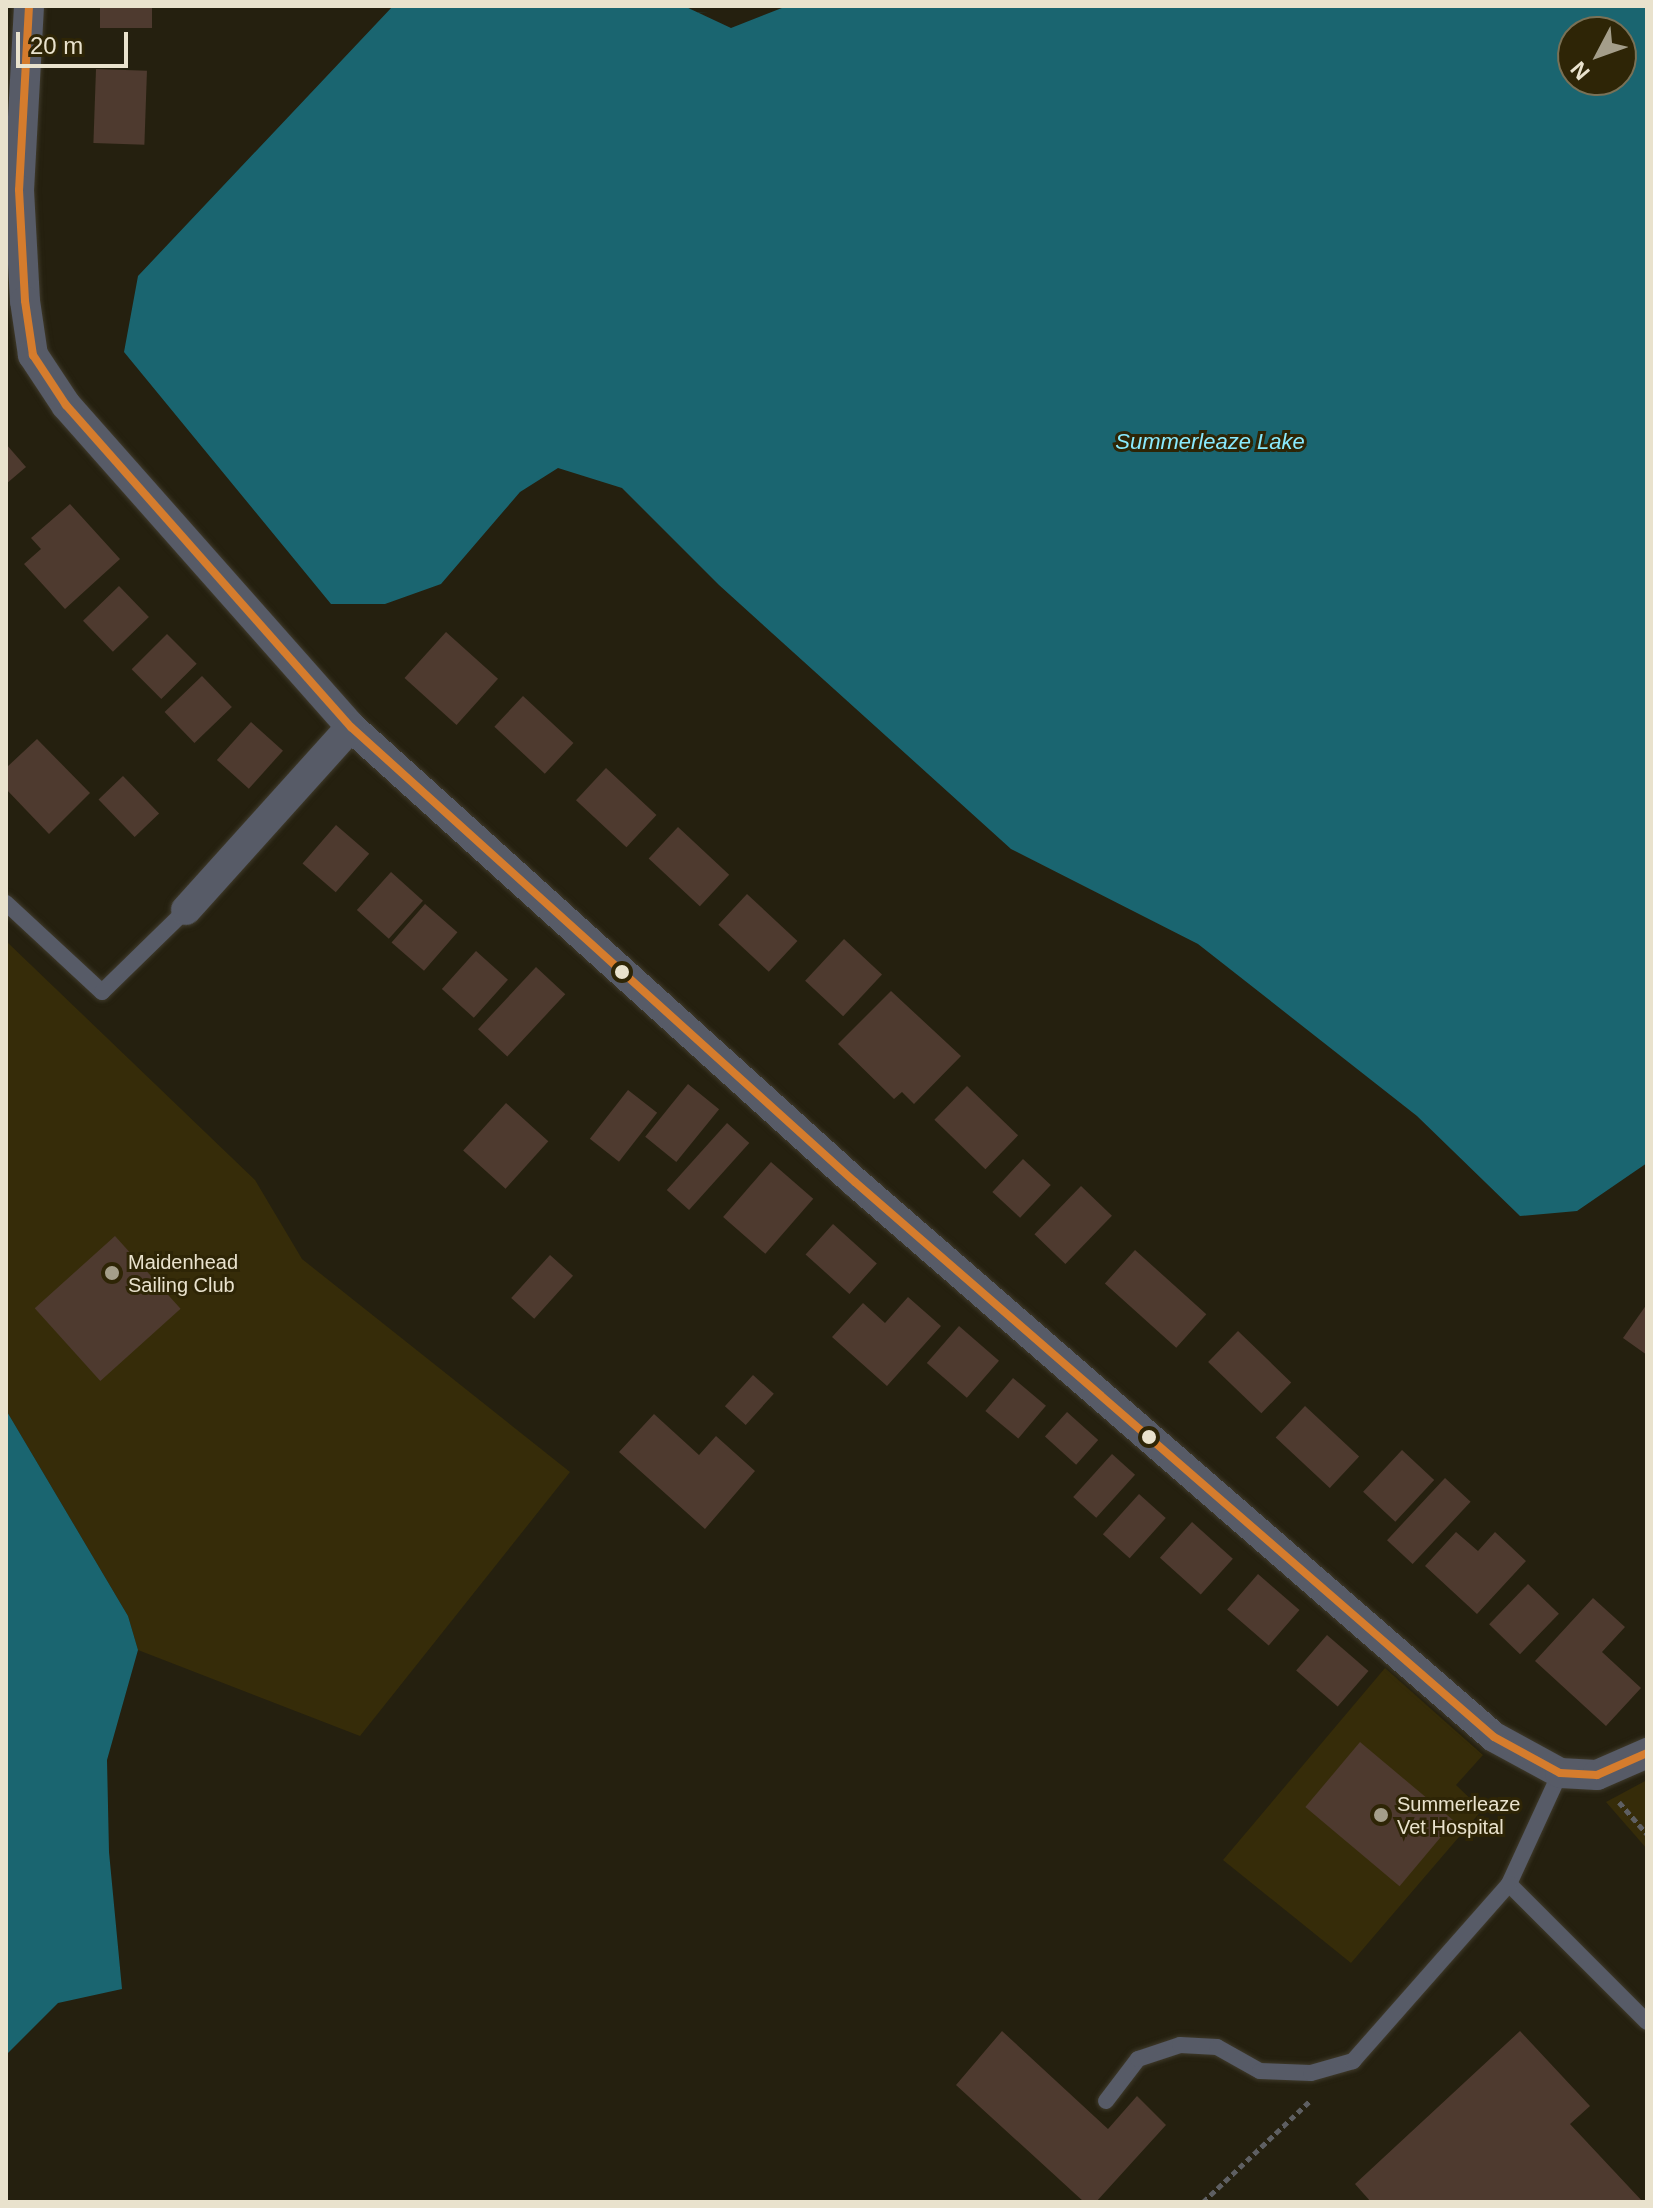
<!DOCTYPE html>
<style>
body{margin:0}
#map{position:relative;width:1653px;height:2208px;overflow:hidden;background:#25200f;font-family:Helvetica,sans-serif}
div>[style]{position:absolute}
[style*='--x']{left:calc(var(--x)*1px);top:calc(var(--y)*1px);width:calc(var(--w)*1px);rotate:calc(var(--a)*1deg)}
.built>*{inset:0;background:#362c09}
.water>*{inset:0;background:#1a6570}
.building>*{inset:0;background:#4e3a2f;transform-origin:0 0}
.path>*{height:5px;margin-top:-2.5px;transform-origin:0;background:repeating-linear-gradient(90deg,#5e5f62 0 6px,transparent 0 10px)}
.roads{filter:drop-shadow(0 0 2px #3f3a2b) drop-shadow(0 0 2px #3f3a2b)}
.service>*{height:16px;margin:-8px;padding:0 8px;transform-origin:8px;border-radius:8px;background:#575b67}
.minor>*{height:30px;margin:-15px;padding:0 15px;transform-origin:15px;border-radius:15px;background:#575b67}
.bus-1>*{height:8px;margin:-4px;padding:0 4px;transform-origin:4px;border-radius:4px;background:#d57c2d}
.dots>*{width:22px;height:22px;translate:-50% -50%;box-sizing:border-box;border:4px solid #2e2506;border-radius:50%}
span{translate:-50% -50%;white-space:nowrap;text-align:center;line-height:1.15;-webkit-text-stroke:6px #2e2506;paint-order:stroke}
.poi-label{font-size:20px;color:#e9e2cd}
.left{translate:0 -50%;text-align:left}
.water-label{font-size:22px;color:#89eafe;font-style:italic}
.frame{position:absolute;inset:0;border:8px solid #e9e2cd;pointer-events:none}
.north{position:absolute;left:1557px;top:16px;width:80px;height:80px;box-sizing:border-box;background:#2e2506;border:2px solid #797156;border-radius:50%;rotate:229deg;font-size:22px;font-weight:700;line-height:32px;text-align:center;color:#e9e2cd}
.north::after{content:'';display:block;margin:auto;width:28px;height:36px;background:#a49e8a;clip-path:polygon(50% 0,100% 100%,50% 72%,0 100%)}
.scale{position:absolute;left:16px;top:32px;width:112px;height:36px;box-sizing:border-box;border:4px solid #e9e2cd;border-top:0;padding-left:10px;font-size:24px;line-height:28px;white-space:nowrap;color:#e9e2cd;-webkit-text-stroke:6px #2e2506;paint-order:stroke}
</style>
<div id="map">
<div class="built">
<i style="clip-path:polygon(6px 941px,255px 1180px,302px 1259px,570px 1472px,360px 1736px,138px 1650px,128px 1616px,6px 1410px)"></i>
<i style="clip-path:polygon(1385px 1668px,1483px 1755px,1456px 1785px,1482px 1810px,1351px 1963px,1223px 1860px)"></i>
<i style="clip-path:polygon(1647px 1780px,1647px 1849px,1606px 1802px)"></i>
</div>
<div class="water">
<i style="clip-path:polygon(evenodd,393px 6px,684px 6px,731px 28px,787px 6px,1647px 6px,1647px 1163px,1577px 1211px,1520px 1216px,1417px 1116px,1198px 944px,1011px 849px,719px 585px,622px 488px,558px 468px,520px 492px,441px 584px,385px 604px,331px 604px,124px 352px,138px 276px,393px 6px,1573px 32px,1621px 32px,1621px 80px,1573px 80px,1573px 32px)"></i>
<i style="clip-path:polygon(6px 1410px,128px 1616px,138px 1650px,107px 1760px,109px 1852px,122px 1989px,58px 2003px,6px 2055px)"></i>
</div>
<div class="building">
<i style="left:100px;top:6px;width:52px;height:22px"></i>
<i style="left:96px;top:69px;width:51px;height:74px;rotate:2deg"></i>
<i style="clip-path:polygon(6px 444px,26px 467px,6px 484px)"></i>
<i style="clip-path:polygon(70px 504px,120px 559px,65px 609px,24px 564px,41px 549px,31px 538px)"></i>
<i style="left:119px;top:586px;width:43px;height:50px;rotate:46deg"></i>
<i style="left:446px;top:632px;width:70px;height:62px;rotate:42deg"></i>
<i style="left:167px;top:634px;width:42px;height:50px;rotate:45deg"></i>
<i style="left:202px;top:676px;width:43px;height:52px;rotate:46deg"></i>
<i style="left:523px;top:696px;width:69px;height:42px;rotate:43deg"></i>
<i style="left:251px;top:722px;width:43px;height:51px;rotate:42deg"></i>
<i style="clip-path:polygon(37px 739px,90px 793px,49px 834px,6px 789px,6px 768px)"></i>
<i style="left:606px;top:768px;width:69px;height:44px;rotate:43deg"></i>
<i style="left:123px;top:776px;width:52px;height:34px;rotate:46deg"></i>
<i style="left:336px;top:825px;width:44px;height:51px;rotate:41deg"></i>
<i style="left:678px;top:827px;width:70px;height:43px;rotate:43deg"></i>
<i style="left:391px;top:872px;width:43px;height:51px;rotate:42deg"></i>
<i style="left:747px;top:894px;width:69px;height:42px;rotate:43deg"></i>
<i style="left:425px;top:904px;width:43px;height:51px;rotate:41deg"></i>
<i style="left:844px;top:939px;width:52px;height:57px;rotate:43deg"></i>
<i style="left:476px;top:951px;width:43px;height:51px;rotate:42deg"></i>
<i style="left:536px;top:967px;width:40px;height:85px;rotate:43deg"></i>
<i style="clip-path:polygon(891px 991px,961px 1056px,914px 1104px,902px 1092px,894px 1099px,838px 1044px)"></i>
<i style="left:688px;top:1084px;width:40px;height:68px;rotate:39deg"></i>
<i style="left:967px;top:1086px;width:71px;height:47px;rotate:44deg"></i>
<i style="left:628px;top:1090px;width:37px;height:62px;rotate:38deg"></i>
<i style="left:506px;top:1103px;width:57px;height:64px;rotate:42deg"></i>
<i style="left:727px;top:1123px;width:30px;height:90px;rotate:42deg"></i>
<i style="left:1023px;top:1159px;width:38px;height:45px;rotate:43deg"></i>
<i style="left:771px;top:1162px;width:56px;height:73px;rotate:41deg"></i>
<i style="left:1081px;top:1186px;width:43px;height:67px;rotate:44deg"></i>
<i style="left:833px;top:1224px;width:59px;height:41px;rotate:42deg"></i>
<i style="left:115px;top:1236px;width:98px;height:108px;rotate:48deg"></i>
<i style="left:1135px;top:1250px;width:96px;height:45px;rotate:42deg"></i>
<i style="left:550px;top:1255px;width:31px;height:58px;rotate:42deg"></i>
<i style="clip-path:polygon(908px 1297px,941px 1326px,887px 1386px,832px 1337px,863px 1303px,885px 1323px)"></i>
<i style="clip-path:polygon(1647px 1304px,1647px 1355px,1623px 1338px)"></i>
<i style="left:959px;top:1326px;width:53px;height:49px;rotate:41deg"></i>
<i style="left:1238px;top:1331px;width:74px;height:43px;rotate:44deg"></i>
<i style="left:753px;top:1375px;width:28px;height:42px;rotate:42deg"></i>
<i style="left:1013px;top:1378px;width:43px;height:43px;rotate:40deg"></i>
<i style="left:1305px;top:1406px;width:74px;height:43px;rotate:43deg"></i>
<i style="left:1067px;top:1412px;width:42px;height:33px;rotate:42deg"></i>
<i style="clip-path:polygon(654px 1414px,699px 1455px,716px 1436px,755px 1471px,705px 1529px,619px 1452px)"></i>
<i style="left:1402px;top:1450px;width:44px;height:57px;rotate:43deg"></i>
<i style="left:1112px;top:1454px;width:31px;height:58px;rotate:42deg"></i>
<i style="left:1445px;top:1478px;width:35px;height:85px;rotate:43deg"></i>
<i style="left:1139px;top:1494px;width:36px;height:54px;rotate:42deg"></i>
<i style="left:1192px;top:1522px;width:55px;height:48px;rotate:42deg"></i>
<i style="clip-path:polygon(1456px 1532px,1478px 1551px,1495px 1532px,1526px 1561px,1477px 1614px,1425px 1566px)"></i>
<i style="left:1258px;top:1574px;width:55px;height:47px;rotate:41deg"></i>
<i style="left:1528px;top:1584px;width:43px;height:56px;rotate:44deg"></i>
<i style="clip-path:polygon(1593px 1598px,1625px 1627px,1602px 1652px,1641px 1688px,1606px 1726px,1535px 1661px)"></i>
<i style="left:1327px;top:1635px;width:55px;height:47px;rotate:41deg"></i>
<i style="left:1360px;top:1742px;width:123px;height:85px;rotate:40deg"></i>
<i style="clip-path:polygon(1002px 2031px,1108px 2129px,1137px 2096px,1166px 2125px,1096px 2202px,1084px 2202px,956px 2085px)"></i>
<i style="clip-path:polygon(1520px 2031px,1590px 2106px,1570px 2124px,1643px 2202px,1371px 2202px,1355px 2184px)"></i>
</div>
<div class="path">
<i style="--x:1619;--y:1802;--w:43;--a:48.8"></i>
<i style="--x:1203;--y:2202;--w:149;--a:-43.4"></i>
</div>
<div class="roads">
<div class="service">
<i style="--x:6;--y:903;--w:131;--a:42.8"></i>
<i style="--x:102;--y:992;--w:117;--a:-44.3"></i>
<i style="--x:1560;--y:1773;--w:122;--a:114.7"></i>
<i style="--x:1509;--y:1884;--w:195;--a:45"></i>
<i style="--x:1106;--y:2101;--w:53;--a:-52.7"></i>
<i style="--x:1138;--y:2059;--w:44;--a:-18.4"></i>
<i style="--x:1180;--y:2045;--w:37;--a:3"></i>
<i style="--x:1217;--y:2047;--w:49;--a:29.2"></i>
<i style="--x:1260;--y:2071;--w:51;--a:2.2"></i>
<i style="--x:1311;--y:2073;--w:44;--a:-15.9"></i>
<i style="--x:1353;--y:2061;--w:236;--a:-48.6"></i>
</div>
<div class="minor">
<i style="--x:29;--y:6;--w:184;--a:93.1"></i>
<i style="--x:19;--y:190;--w:111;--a:86.9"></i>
<i style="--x:25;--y:301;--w:55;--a:81.6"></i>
<i style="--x:33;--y:355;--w:60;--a:56.6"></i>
<i style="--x:66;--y:405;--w:430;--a:48.5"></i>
<i style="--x:351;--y:727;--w:679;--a:42.08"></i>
<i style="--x:855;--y:1182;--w:846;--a:40.98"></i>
<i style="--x:1494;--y:1737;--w:75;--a:28.6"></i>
<i style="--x:1560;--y:1773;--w:37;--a:3"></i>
<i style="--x:1597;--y:1775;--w:55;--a:-23.7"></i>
<i style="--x:186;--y:910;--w:246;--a:-48"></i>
</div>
</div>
<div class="bus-1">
<i style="--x:29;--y:6;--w:184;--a:93.1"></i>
<i style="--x:19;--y:190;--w:111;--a:86.9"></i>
<i style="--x:25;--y:301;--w:55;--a:81.6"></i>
<i style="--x:33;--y:355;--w:60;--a:56.6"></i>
<i style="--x:66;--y:405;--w:430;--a:48.5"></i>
<i style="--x:351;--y:727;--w:679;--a:42.08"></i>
<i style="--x:855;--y:1182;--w:846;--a:40.98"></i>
<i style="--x:1494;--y:1737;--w:75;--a:28.6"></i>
<i style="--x:1560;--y:1773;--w:37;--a:3"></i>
<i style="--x:1597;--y:1775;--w:55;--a:-23.7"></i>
</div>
<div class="dots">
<i style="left:622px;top:972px;background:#e9e2cd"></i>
<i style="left:112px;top:1273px;background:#a49e8a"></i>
<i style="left:1149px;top:1437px;background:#e9e2cd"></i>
<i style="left:1381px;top:1815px;background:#a49e8a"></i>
</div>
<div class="poi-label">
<span class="left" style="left:128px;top:1274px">Maidenhead<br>Sailing Club</span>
<span class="left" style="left:1397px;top:1816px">Summerleaze<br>Vet Hospital</span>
</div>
<div class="water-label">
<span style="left:1210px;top:442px">Summerleaze Lake</span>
</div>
<div class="frame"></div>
<div class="north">N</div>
<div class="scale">20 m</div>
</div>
